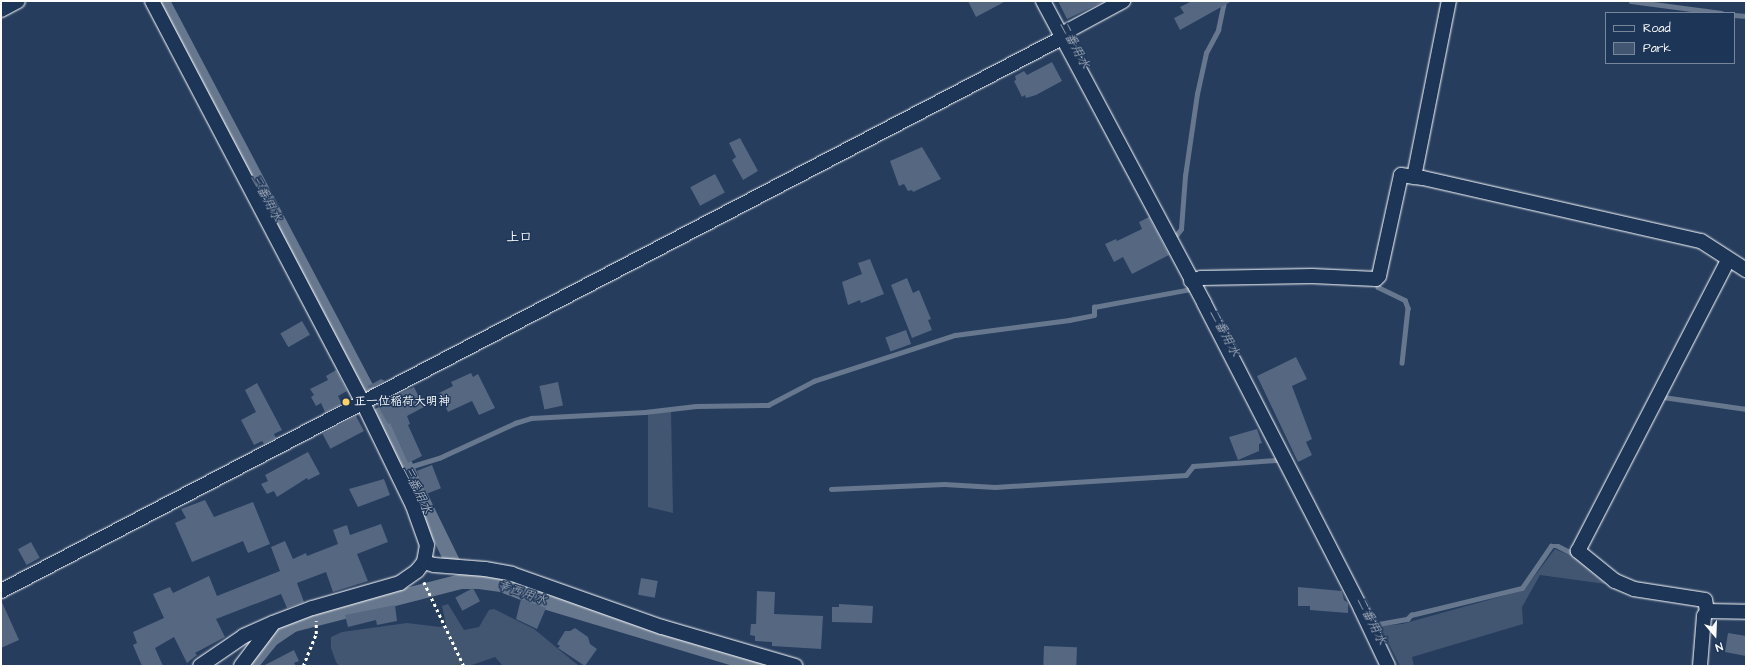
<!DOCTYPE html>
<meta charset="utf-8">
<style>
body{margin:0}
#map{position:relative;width:1747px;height:667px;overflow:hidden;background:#263d5e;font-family:"Architects Daughter","Klee One",sans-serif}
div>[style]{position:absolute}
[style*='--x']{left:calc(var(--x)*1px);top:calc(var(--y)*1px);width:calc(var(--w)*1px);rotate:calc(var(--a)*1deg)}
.green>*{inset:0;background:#425672}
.stream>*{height:4.5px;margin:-2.25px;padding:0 2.25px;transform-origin:2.25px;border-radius:2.25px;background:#67788e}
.canal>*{height:15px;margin:-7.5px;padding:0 7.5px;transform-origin:7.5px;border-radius:7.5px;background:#67788e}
.building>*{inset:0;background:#556781;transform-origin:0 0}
.path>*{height:2.5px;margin-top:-1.25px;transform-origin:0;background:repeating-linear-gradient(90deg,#fff 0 3px,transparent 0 6px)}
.roads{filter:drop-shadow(0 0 1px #fff) drop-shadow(0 0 1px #fff)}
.minor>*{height:14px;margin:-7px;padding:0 7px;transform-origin:7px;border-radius:7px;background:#1d3557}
.dots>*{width:11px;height:11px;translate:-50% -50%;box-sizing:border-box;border:2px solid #1d3557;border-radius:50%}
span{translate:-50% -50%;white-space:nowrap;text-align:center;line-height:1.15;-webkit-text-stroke:3px #1d3557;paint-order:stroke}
.poi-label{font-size:12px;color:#fff;font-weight:700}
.left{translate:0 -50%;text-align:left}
.water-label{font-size:13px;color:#bbc2cc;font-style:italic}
.neighbourhood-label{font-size:13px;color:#fff;font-weight:700}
.frame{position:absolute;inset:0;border:2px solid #fff;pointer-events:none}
.legend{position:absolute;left:1605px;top:12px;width:130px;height:52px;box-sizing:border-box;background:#1d3557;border:1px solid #77869a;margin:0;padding:5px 7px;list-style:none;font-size:12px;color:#fff}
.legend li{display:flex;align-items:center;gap:8px;height:20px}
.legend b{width:20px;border:1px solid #77869a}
.north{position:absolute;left:1695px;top:615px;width:40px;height:40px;-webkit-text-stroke:3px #1d3557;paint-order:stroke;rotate:161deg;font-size:11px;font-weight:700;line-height:16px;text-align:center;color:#fff}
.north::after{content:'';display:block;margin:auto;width:14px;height:18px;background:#fff;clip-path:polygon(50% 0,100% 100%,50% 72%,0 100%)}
</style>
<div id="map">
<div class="green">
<i style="clip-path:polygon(671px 411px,673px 513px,648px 507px,648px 414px)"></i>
<i style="clip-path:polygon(1555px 549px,1576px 558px,1606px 584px,1540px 575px,1522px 607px,1523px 624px,1412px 657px,1414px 666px,1400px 666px,1380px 626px,1402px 624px,1524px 590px)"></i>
<i style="clip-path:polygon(448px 604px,464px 630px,479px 627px,489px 610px,494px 609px,534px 629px,579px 666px,503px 666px,495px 657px,469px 666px,339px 666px,336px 662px,331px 648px,331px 637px,342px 632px,407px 623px,440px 627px,446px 625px,442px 606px)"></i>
</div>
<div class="stream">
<i style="--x:1631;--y:1;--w:91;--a:7.6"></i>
<i style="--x:1734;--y:15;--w:12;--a:5"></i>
<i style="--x:1174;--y:238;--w:11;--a:-52"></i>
<i style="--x:1181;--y:229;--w:53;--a:-85.7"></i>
<i style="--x:1185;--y:176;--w:83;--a:-81.7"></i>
<i style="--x:1197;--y:94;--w:42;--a:-77.6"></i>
<i style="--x:1206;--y:53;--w:26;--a:-62"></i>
<i style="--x:1218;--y:30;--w:30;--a:-78"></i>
<i style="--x:1378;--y:282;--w:5;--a:90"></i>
<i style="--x:1378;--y:287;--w:30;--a:26"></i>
<i style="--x:1405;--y:300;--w:9;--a:69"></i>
<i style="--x:1408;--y:308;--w:55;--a:96.2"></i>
<i style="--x:1663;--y:397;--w:84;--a:8.2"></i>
<i style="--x:406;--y:468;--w:34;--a:-17"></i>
<i style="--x:439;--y:458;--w:84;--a:-24.7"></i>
<i style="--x:515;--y:423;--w:17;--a:-17"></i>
<i style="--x:531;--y:418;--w:114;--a:-3"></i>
<i style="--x:645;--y:412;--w:51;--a:-6.7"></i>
<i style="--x:696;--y:406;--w:72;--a:-0.8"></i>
<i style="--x:768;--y:405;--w:52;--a:-27.6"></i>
<i style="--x:814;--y:381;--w:148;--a:-18.1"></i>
<i style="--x:955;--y:335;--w:115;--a:-7.5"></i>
<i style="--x:1069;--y:320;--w:25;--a:-11"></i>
<i style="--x:1094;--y:315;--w:8;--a:-90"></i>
<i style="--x:1094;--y:307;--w:99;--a:-10.5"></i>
<i style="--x:831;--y:489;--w:113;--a:-2.5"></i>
<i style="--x:944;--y:484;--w:51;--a:3.4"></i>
<i style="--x:995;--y:487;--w:191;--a:-3.6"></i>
<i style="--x:1186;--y:475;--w:11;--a:-52"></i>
<i style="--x:1193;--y:466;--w:83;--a:-4.1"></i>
<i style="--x:1373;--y:625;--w:35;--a:-10"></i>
<i style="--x:1407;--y:619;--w:6;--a:-45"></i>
<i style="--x:1411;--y:615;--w:114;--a:-13.7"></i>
<i style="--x:1522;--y:588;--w:51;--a:-55.4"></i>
<i style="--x:1551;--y:546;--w:7;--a:0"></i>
<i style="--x:1558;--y:546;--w:20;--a:27"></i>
</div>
<div class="canal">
<i style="--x:162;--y:1;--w:446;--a:62.2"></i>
<i style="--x:380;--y:414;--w:169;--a:64"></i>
<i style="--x:249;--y:666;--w:36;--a:-51"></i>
<i style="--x:272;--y:638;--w:25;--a:-34"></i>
<i style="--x:293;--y:624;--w:173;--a:-14.4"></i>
<i style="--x:461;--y:581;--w:18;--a:0"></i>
<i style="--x:479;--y:581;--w:22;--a:8"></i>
<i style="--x:501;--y:584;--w:49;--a:21.4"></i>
<i style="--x:547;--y:602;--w:223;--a:16.7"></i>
</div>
<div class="building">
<i style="clip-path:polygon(968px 1px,1006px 1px,976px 17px)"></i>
<i style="clip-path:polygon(1058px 1px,1105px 1px,1067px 19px)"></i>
<i style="clip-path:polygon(1192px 1px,1232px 1px,1180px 30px,1174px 18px,1184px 13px,1180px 7px)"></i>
<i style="clip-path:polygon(1052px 62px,1062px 81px,1036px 95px,1026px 98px,1025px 95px,1022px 97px,1014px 81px,1016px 80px,1015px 76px,1024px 71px,1027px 75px)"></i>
<i style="clip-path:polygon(740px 138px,758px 171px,743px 180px,732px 160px,736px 157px,729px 143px)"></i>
<i style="clip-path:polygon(922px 147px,941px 179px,913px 192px,912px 190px,908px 191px,904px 184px,899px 186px,890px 161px)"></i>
<i style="left:715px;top:174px;width:21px;height:28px;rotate:62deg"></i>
<i style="clip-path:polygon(1149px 217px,1169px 255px,1132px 274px,1123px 257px,1114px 262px,1105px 244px,1116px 239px,1117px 241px,1142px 229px,1139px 222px)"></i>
<i style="clip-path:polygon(870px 259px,884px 294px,861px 303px,860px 300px,848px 305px,842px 282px,862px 274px,858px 263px)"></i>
<i style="clip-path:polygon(907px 278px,913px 293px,919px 290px,931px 319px,928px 320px,932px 330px,912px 338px,891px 285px)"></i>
<i style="left:302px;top:321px;width:16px;height:25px;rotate:60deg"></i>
<i style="left:906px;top:330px;width:15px;height:22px;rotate:70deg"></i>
<i style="clip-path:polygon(1296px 357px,1307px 379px,1292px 386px,1312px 439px,1306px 442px,1312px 455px,1298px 462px,1257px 376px)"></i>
<i style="clip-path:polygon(336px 370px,347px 391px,338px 396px,342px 404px,325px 412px,321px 403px,316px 406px,311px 397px,314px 395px,310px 389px,328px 380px,326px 376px)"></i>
<i style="clip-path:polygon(471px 373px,473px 377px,478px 374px,495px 408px,479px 415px,472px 401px,448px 412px,439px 393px,453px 386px,451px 382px)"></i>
<i style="clip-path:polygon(381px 379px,385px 381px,369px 389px,368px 386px)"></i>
<i style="left:558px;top:382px;width:24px;height:19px;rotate:78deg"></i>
<i style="clip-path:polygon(257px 383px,282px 430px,274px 434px,276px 438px,264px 444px,262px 441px,254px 445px,241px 420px,256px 412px,245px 390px)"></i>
<i style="clip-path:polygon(414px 387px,424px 407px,407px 416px,410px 424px,408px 425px,422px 456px,408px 463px,390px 423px,388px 424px,377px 404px)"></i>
<i style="left:356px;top:416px;width:17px;height:38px;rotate:62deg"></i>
<i style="clip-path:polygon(1257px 429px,1262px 443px,1259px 444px,1259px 451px,1238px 460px,1229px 437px)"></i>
<i style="clip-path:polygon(308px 452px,320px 474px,308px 480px,307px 478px,277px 497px,274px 491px,267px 494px,261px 484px,268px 481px,265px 475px)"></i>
<i style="left:432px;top:465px;width:25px;height:16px;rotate:69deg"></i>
<i style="clip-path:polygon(384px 479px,390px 495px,358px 507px,349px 489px)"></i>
<i style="clip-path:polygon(205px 500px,214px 517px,253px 502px,270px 544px,248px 553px,243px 541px,192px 562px,175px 523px,186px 518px,181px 509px)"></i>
<i style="clip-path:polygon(381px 524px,388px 542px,357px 554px,368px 581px,333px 592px,326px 572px,297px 583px,304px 602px,287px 608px,281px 594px,216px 619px,225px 637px,195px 653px,197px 655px,187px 663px,174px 637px,155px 648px,163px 666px,142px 666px,133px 645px,137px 643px,133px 632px,164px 618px,153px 594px,170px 587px,173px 593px,209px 576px,217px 596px,280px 571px,271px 547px,285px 541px,293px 559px,306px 553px,307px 556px,338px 544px,333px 530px,347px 525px,350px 535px)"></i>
<i style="left:31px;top:542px;width:18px;height:15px;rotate:61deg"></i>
<i style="left:641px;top:578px;width:17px;height:17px;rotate:10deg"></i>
<i style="clip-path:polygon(1298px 587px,1342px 591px,1344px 600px,1348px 603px,1348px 613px,1310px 610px,1310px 606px,1298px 606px)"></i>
<i style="left:473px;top:588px;width:15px;height:20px;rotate:62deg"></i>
<i style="clip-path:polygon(757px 591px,775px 592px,774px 614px,823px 616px,821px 649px,772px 646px,772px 642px,755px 641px,755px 636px,750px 635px,751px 624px,756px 624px)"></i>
<i style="clip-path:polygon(521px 599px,546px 608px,537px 629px,516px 619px)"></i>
<i style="clip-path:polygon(1px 600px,19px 640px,1px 648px)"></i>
<i style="clip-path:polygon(839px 604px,873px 606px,872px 623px,832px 622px,832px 607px,839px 607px)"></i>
<i style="clip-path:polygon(395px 605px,397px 621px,377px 625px,376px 620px,348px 627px,345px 615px)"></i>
<i style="clip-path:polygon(575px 628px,588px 637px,590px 644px,597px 649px,585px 666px,558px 648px,560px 646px,557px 644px,565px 631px,570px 631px)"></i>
<i style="clip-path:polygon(1728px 633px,1746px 636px,1746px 656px,1725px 652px)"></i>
<i style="left:1044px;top:646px;width:33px;height:20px;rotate:2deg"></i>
<i style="clip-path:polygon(294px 650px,299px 661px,294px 663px,296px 666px,263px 666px)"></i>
</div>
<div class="path">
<i style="--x:424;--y:582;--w:93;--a:64.5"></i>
<i style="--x:303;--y:666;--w:35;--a:-68"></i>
<i style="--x:316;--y:634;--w:13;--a:-90"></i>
</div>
<div class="roads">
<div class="minor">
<i style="--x:152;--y:1;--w:454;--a:62.3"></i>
<i style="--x:363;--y:403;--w:114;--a:64.1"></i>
<i style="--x:413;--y:506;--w:41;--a:70.3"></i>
<i style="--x:427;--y:545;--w:17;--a:100"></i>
<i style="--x:424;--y:562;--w:11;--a:128"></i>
<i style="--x:417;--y:571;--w:21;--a:145"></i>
<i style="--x:400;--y:583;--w:91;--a:164.1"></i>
<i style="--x:312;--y:608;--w:42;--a:159"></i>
<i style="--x:273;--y:623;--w:32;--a:156"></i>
<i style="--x:244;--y:636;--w:53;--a:145.7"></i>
<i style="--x:1043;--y:1;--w:342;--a:61.9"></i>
<i style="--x:1204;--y:303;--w:344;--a:62.8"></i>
<i style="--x:1361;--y:609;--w:63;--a:64.7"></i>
<i style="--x:1;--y:10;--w:19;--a:-28"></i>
<i style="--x:1060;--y:35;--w:72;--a:-28.4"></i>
<i style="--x:1414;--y:177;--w:179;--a:-78.8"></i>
<i style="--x:1191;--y:281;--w:10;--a:-17"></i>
<i style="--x:1201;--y:278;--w:111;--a:-1"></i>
<i style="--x:1312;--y:276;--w:64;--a:2.7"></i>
<i style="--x:1376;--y:279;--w:4;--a:-45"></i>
<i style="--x:1379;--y:276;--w:103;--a:-77.7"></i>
<i style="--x:1401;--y:175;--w:22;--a:8"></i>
<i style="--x:1423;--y:178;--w:285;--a:12.8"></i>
<i style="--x:1701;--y:241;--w:54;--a:32.8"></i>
<i style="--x:424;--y:562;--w:10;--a:17"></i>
<i style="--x:434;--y:565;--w:51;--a:4.5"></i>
<i style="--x:485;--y:569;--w:27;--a:10"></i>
<i style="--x:512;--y:574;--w:159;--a:19.5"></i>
<i style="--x:662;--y:627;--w:139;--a:16.3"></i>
<i style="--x:1;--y:591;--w:1196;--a:-27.53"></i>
<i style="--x:1707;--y:611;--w:39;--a:1"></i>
<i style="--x:241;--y:666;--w:51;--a:-52.9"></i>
<i style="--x:1700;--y:666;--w:50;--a:-85.4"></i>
<i style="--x:1704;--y:616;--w:6;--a:-59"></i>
<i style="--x:1707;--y:611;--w:11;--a:-100"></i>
<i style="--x:1705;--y:600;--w:72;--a:-171.2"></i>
<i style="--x:1634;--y:589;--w:21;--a:-157"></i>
<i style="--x:1615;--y:581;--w:48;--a:-141"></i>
<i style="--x:1578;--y:551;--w:327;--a:-62.7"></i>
</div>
</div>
<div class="dots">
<i style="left:346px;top:402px;background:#ffd166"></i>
</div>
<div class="poi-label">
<span class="left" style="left:354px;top:402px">正一位稲荷大明神</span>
</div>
<div class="water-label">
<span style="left:1074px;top:45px;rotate:62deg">二番用水</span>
<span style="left:266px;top:198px;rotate:62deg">三番用水</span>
<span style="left:1224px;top:333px;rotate:62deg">二番用水</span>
<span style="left:417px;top:490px;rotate:64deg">三番用水</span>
<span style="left:522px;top:593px;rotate:19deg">幸西用水</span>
<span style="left:1371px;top:621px;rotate:63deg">二番用水</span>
</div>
<div class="neighbourhood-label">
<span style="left:519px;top:237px">上口</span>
</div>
<div class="frame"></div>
<ul class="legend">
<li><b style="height:5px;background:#1d3557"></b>Road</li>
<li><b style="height:11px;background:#425672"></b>Park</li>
</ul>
<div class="north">N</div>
</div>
